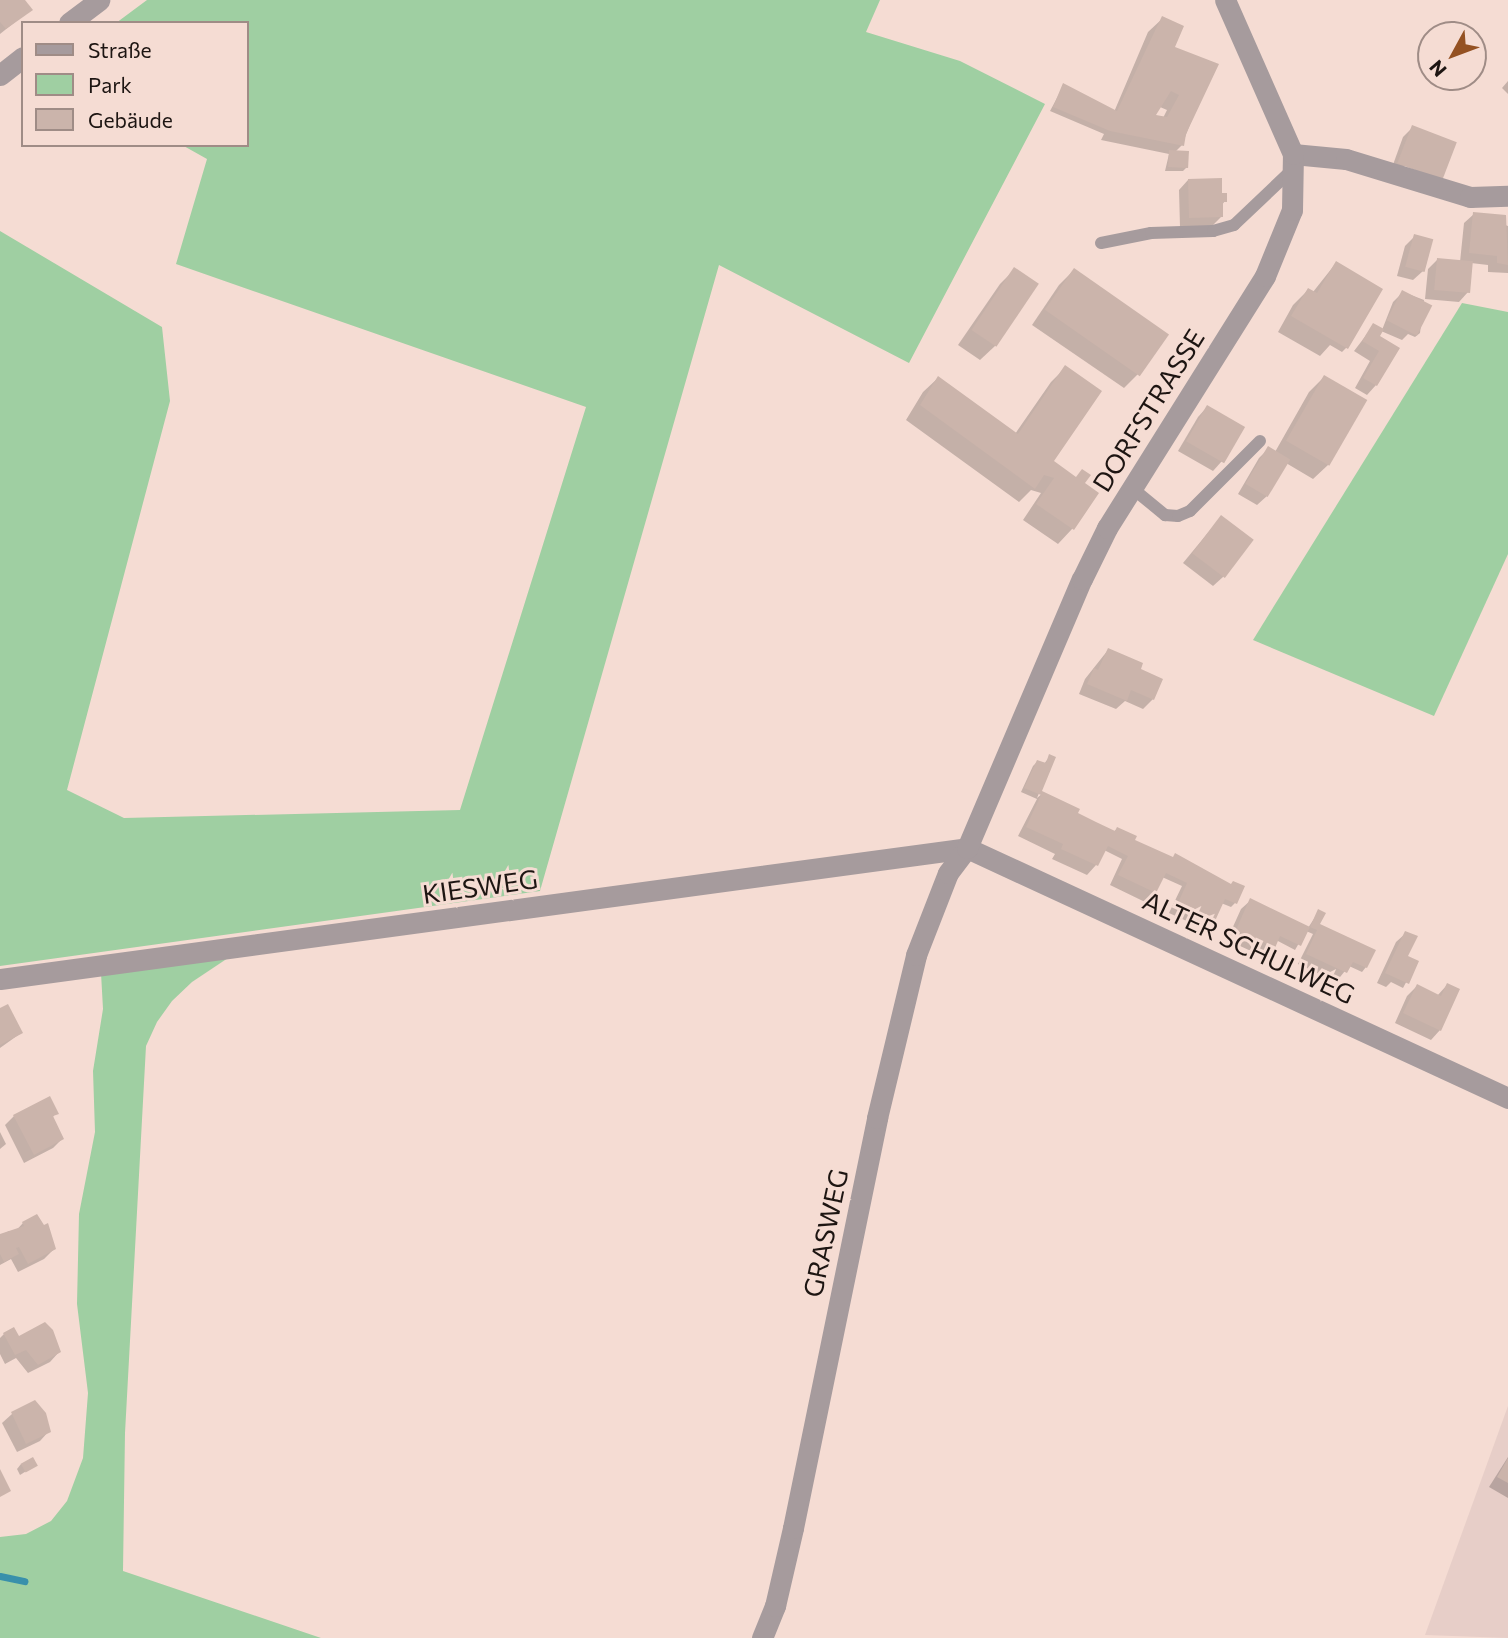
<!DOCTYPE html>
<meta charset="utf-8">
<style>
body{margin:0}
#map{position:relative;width:1508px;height:1638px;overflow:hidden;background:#f5dcd3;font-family:Commissioner,sans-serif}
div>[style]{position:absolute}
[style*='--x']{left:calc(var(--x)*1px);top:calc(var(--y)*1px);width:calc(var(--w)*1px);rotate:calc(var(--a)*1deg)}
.industrial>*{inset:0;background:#e7cec8}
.green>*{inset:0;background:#9fcfa2}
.shadow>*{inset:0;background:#0003}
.stream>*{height:7px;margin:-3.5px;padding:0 3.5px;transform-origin:3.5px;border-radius:3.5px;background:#3990ab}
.building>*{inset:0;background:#cbb4ab;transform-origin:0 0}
.lane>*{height:12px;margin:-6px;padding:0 6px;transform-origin:6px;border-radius:6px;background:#a69b9d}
.street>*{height:21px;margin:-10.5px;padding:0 10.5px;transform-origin:10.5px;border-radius:10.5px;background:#a69b9d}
span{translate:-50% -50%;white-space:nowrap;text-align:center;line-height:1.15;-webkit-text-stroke:6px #f5dcd3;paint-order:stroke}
.street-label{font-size:26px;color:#1d1512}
.legend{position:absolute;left:21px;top:21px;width:228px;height:126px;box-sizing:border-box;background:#f5dcd3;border:2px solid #9f8c86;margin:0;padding:9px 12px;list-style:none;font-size:21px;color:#1d1512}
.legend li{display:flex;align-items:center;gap:14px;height:35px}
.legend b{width:35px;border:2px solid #9f8c86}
.north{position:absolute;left:1417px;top:21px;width:70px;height:70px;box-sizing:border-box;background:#f5dcd3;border:2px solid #9f8c86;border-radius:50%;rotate:229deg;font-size:19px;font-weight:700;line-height:28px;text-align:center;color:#1d1512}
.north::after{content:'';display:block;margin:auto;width:24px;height:32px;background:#945122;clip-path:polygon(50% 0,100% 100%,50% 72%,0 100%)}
</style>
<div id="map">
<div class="industrial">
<i style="clip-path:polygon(1508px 1406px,1508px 1638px,1425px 1635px)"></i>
</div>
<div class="green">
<i style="clip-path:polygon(147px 0,880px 0,866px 32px,960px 61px,1045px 104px,909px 363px,719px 265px,540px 891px,0 966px,0 231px,162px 327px,170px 401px,67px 790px,124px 818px,460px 810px,586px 407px,176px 264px,207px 159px,182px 145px,247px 145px,247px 23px,116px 23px)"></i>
<i style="clip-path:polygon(1462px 303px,1508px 312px,1508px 554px,1434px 716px,1253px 640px)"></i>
<i style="clip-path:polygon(231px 956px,192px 982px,172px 1001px,157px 1022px,146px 1046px,125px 1433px,123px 1571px,321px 1638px,0 1638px,0 1537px,26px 1534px,51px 1521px,67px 1501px,83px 1458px,88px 1393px,77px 1304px,79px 1214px,95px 1132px,93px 1071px,103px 1009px,101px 973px)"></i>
</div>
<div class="shadow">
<i style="clip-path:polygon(0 0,23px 0,30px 10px,0 34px)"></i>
<i style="clip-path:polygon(evenodd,1163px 18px,1194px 114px,1182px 145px,1175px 152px,1187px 167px,1183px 171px,1165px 171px,1169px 154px,1101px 140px,1104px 134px,1050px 111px,1064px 85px,1114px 112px,1148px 32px,1163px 18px,1160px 107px,1167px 110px,1163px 118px,1154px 116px,1160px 107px)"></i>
<i style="clip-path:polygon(1508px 81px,1508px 94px,1502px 88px)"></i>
<i style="clip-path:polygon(1413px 127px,1455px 143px,1390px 173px,1403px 137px)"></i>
<i style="clip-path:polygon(1188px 180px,1221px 195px,1225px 201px,1221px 206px,1221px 217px,1212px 226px,1180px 227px,1179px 190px)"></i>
<i style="clip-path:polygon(1474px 214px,1508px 226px,1508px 273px,1488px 272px,1488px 265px,1471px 263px,1468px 292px,1459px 302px,1425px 299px,1428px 269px,1437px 260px,1460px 262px,1464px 223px)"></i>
<i style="clip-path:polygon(1415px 236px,1423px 271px,1413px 280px,1397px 276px,1405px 246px)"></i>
<i style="clip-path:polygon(1336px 263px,1381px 290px,1346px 348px,1342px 352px,1330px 345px,1320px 356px,1278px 332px,1293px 305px,1308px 290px,1313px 292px)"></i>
<i style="clip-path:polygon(1015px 269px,995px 346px,980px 360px,958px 345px,1000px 284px)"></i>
<i style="clip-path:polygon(1074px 270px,1138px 374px,1124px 388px,1032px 325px,1059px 285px)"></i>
<i style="clip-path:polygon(1403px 292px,1424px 300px,1420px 333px,1415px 337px,1408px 334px,1402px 340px,1381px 331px,1378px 336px,1398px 348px,1376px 385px,1367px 395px,1355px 388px,1370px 361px,1354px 351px,1374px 325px,1382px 330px,1393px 302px)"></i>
<i style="clip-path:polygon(1066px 367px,1051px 462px,1097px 493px,1072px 529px,1058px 544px,1023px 520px,1041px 493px,1031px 490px,1019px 502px,906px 420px,923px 392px,938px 378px,1015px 434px,1051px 382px)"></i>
<i style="clip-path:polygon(1324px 377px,1328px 465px,1313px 479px,1286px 463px,1267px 496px,1257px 505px,1238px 494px,1259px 458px,1269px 448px,1275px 452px,1309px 392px)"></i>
<i style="clip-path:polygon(1207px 407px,1222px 461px,1213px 471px,1178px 451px,1198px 417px)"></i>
<i style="clip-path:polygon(1221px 517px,1223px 577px,1213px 586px,1183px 563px)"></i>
<i style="clip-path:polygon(1108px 650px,1138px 670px,1153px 699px,1143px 709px,1125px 701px,1116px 709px,1079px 694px,1085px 679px)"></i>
<i style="clip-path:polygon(1050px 756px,1054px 758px,1037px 798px,1043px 793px,1075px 814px,1113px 832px,1117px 829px,1130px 847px,1231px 886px,1243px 887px,1235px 903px,1231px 907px,1221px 903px,1214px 920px,1204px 929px,1169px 913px,1182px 886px,1162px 877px,1154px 892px,1145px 902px,1110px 885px,1122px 859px,1104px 850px,1096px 865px,1087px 875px,1052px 859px,1055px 854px,1018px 836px,1037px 799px,1021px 792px,1033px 766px,1037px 762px,1044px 764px)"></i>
<i style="clip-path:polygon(1251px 900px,1308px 928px,1319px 911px,1318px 925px,1366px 967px,1362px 972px,1349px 966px,1336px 982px,1298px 964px,1313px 934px,1306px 931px,1295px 950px,1276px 940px,1264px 957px,1227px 940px,1241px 909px)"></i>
<i style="clip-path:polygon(1406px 933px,1403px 963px,1417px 962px,1403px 988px,1391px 982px,1386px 987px,1377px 983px,1396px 942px)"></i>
<i style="clip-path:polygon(1447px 985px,1440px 1030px,1431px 1040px,1395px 1023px,1407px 996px,1417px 986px,1437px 996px)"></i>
<i style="clip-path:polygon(0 1010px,21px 1033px,0 1048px)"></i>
<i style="clip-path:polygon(56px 1113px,52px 1118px,62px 1139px,53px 1148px,24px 1163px,5px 1125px,14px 1116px)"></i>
<i style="clip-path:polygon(0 1132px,6px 1144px,0 1149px)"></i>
<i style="clip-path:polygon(23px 1223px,54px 1249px,44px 1259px,18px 1272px,11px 1259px,0 1265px,0 1236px,9px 1231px,11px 1236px)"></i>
<i style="clip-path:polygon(4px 1334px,18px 1338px,59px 1352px,50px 1362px,28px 1373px,16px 1358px,5px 1364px,0 1354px,0 1338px)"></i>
<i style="clip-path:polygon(34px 1402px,49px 1431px,40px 1441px,17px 1452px,2px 1423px,12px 1414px)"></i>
<i style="clip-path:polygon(1508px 1457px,1508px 1498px,1489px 1487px)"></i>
<i style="clip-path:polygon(21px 1464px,36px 1465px,20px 1475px,17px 1469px)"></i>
</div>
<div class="stream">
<i style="--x:0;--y:1576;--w:25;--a:12"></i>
</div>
<div class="building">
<i style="clip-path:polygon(0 0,25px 0,33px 10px,6px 29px,0 22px)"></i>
<i style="clip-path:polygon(evenodd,1162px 16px,1184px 26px,1175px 47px,1219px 64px,1186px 134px,1184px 146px,1110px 131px,1053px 107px,1063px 83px,1117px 111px,1162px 16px,1171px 91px,1179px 95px,1167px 117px,1156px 115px,1171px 91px)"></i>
<i style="left:1412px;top:125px;width:48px;height:41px;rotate:21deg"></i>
<i style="left:1169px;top:150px;width:20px;height:17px;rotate:3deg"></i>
<i style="clip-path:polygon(1222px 178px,1222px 193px,1227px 193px,1227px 202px,1223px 202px,1223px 217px,1189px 218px,1188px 179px)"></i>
<i style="clip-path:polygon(1473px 212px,1506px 215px,1508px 265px,1497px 263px,1497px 256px,1469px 253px)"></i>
<i style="left:1414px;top:234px;width:20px;height:34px;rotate:15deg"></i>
<i style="left:1437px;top:258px;width:36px;height:32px;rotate:5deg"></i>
<i style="clip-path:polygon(1336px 261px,1383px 289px,1348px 349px,1291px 316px,1308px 288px,1317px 293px)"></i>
<i style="left:1014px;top:267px;width:30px;height:76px;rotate:34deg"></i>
<i style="left:1074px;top:268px;width:116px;height:51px;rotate:35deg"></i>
<i style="left:1402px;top:290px;width:34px;height:34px;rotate:27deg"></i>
<i style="clip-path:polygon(1373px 323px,1384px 329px,1380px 336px,1400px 348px,1377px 386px,1363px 378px,1379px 351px,1362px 341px)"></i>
<i style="clip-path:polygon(1065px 365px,1102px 391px,1054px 461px,1076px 477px,1082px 469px,1091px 475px,1085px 483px,1099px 493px,1074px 530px,1036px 504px,1054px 478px,1044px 475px,1035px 489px,920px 405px,938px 376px,1018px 434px)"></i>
<i style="left:1324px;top:375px;width:50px;height:76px;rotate:30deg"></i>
<i style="left:1207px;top:405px;width:44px;height:42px;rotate:30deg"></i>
<i style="left:1268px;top:446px;width:26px;height:44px;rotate:31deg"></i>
<i style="left:1221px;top:515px;width:41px;height:48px;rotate:37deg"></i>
<i style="clip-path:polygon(1108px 648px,1143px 663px,1141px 669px,1163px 679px,1154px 700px,1131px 690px,1127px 701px,1087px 684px,1094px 668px,1098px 670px)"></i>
<i style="clip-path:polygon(1049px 754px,1056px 757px,1042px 791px,1080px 809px,1078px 813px,1096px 822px,1115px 831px,1117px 827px,1137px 836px,1135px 840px,1173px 857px,1175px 853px,1231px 884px,1233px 881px,1245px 886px,1237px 904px,1225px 899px,1215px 921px,1178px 903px,1187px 883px,1166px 873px,1156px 893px,1118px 875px,1128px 856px,1108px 846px,1098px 866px,1061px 849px,1063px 844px,1026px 827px,1041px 795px,1024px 788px,1037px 760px,1046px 763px)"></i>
<i style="clip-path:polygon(1250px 898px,1310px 927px,1318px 909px,1326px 913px,1320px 924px,1376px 950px,1367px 968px,1353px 962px,1347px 973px,1306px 954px,1317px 930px,1310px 927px,1301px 946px,1280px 936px,1275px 948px,1236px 930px)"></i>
<i style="clip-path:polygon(1405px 931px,1418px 936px,1408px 956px,1419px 961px,1409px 984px,1385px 973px)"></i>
<i style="clip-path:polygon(1447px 983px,1460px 989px,1441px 1031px,1403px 1013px,1417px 984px,1441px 996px)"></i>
<i style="clip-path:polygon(8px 1004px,23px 1033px,0 1045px,0 1008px)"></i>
<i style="clip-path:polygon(50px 1096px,59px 1114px,53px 1116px,64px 1139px,34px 1155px,13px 1115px)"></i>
<i style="clip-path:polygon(37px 1214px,44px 1225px,48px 1223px,56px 1249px,28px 1264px,19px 1247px,16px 1248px,19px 1254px,4px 1262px,0 1254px,0 1234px,24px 1226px,22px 1222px)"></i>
<i style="clip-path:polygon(45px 1322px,53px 1330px,61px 1352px,38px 1365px,26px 1350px,15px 1355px,3px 1333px,14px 1327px,19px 1336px)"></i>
<i style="clip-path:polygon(35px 1400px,46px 1413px,51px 1432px,26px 1444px,11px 1412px)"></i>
<i style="left:33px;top:1457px;width:10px;height:14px;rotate:61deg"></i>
<i style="clip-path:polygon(1508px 1458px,1508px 1483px,1497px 1477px)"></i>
<i style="clip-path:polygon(0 1469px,11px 1491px,0 1497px)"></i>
</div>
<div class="lane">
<i style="--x:1101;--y:243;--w:51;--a:-11.3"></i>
<i style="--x:1151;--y:233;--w:62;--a:-1.8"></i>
<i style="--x:1213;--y:231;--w:22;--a:-16"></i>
<i style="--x:1234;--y:225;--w:83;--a:-43.5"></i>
<i style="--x:1132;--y:488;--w:43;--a:39.3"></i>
<i style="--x:1165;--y:515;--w:13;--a:4"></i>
<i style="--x:1178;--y:516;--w:13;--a:-23"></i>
<i style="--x:1190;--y:511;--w:99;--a:-45"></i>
</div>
<div class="street">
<i style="--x:69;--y:23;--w:38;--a:-37"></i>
<i style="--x:0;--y:75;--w:29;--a:-38"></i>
<i style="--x:1293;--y:154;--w:53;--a:5.4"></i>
<i style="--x:1346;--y:159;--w:130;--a:17"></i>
<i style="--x:1470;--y:197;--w:38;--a:-2"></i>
<i style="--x:967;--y:848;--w:596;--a:24.8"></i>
<i style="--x:0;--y:979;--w:976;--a:-7.71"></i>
<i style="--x:762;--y:1638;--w:35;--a:-68"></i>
<i style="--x:775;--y:1606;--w:80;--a:-77"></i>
<i style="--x:793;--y:1528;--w:419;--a:-78.4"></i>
<i style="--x:877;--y:1118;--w:168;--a:-76.5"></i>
<i style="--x:916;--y:955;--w:88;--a:-68.7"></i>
<i style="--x:948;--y:873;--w:31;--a:-53"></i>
<i style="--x:967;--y:848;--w:293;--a:-66.9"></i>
<i style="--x:1082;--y:579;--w:57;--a:-63.9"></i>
<i style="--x:1107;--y:528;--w:297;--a:-57.9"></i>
<i style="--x:1265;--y:276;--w:71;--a:-67.8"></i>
<i style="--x:1292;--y:210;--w:56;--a:-89"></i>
<i style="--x:1293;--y:154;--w:168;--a:-113.8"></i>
</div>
<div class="street-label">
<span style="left:1148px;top:410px;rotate:-58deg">DORFSTRASSE</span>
<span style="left:480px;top:886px;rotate:-8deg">KIESWEG</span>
<span style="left:1249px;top:947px;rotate:25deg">ALTER SCHULWEG</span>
<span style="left:825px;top:1233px;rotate:-78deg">GRASWEG</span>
</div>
<ul class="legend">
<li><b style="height:9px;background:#a69b9d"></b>Straße</li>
<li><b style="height:19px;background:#9fcfa2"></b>Park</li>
<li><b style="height:19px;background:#cbb4ab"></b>Gebäude</li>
</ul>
<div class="north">N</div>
</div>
